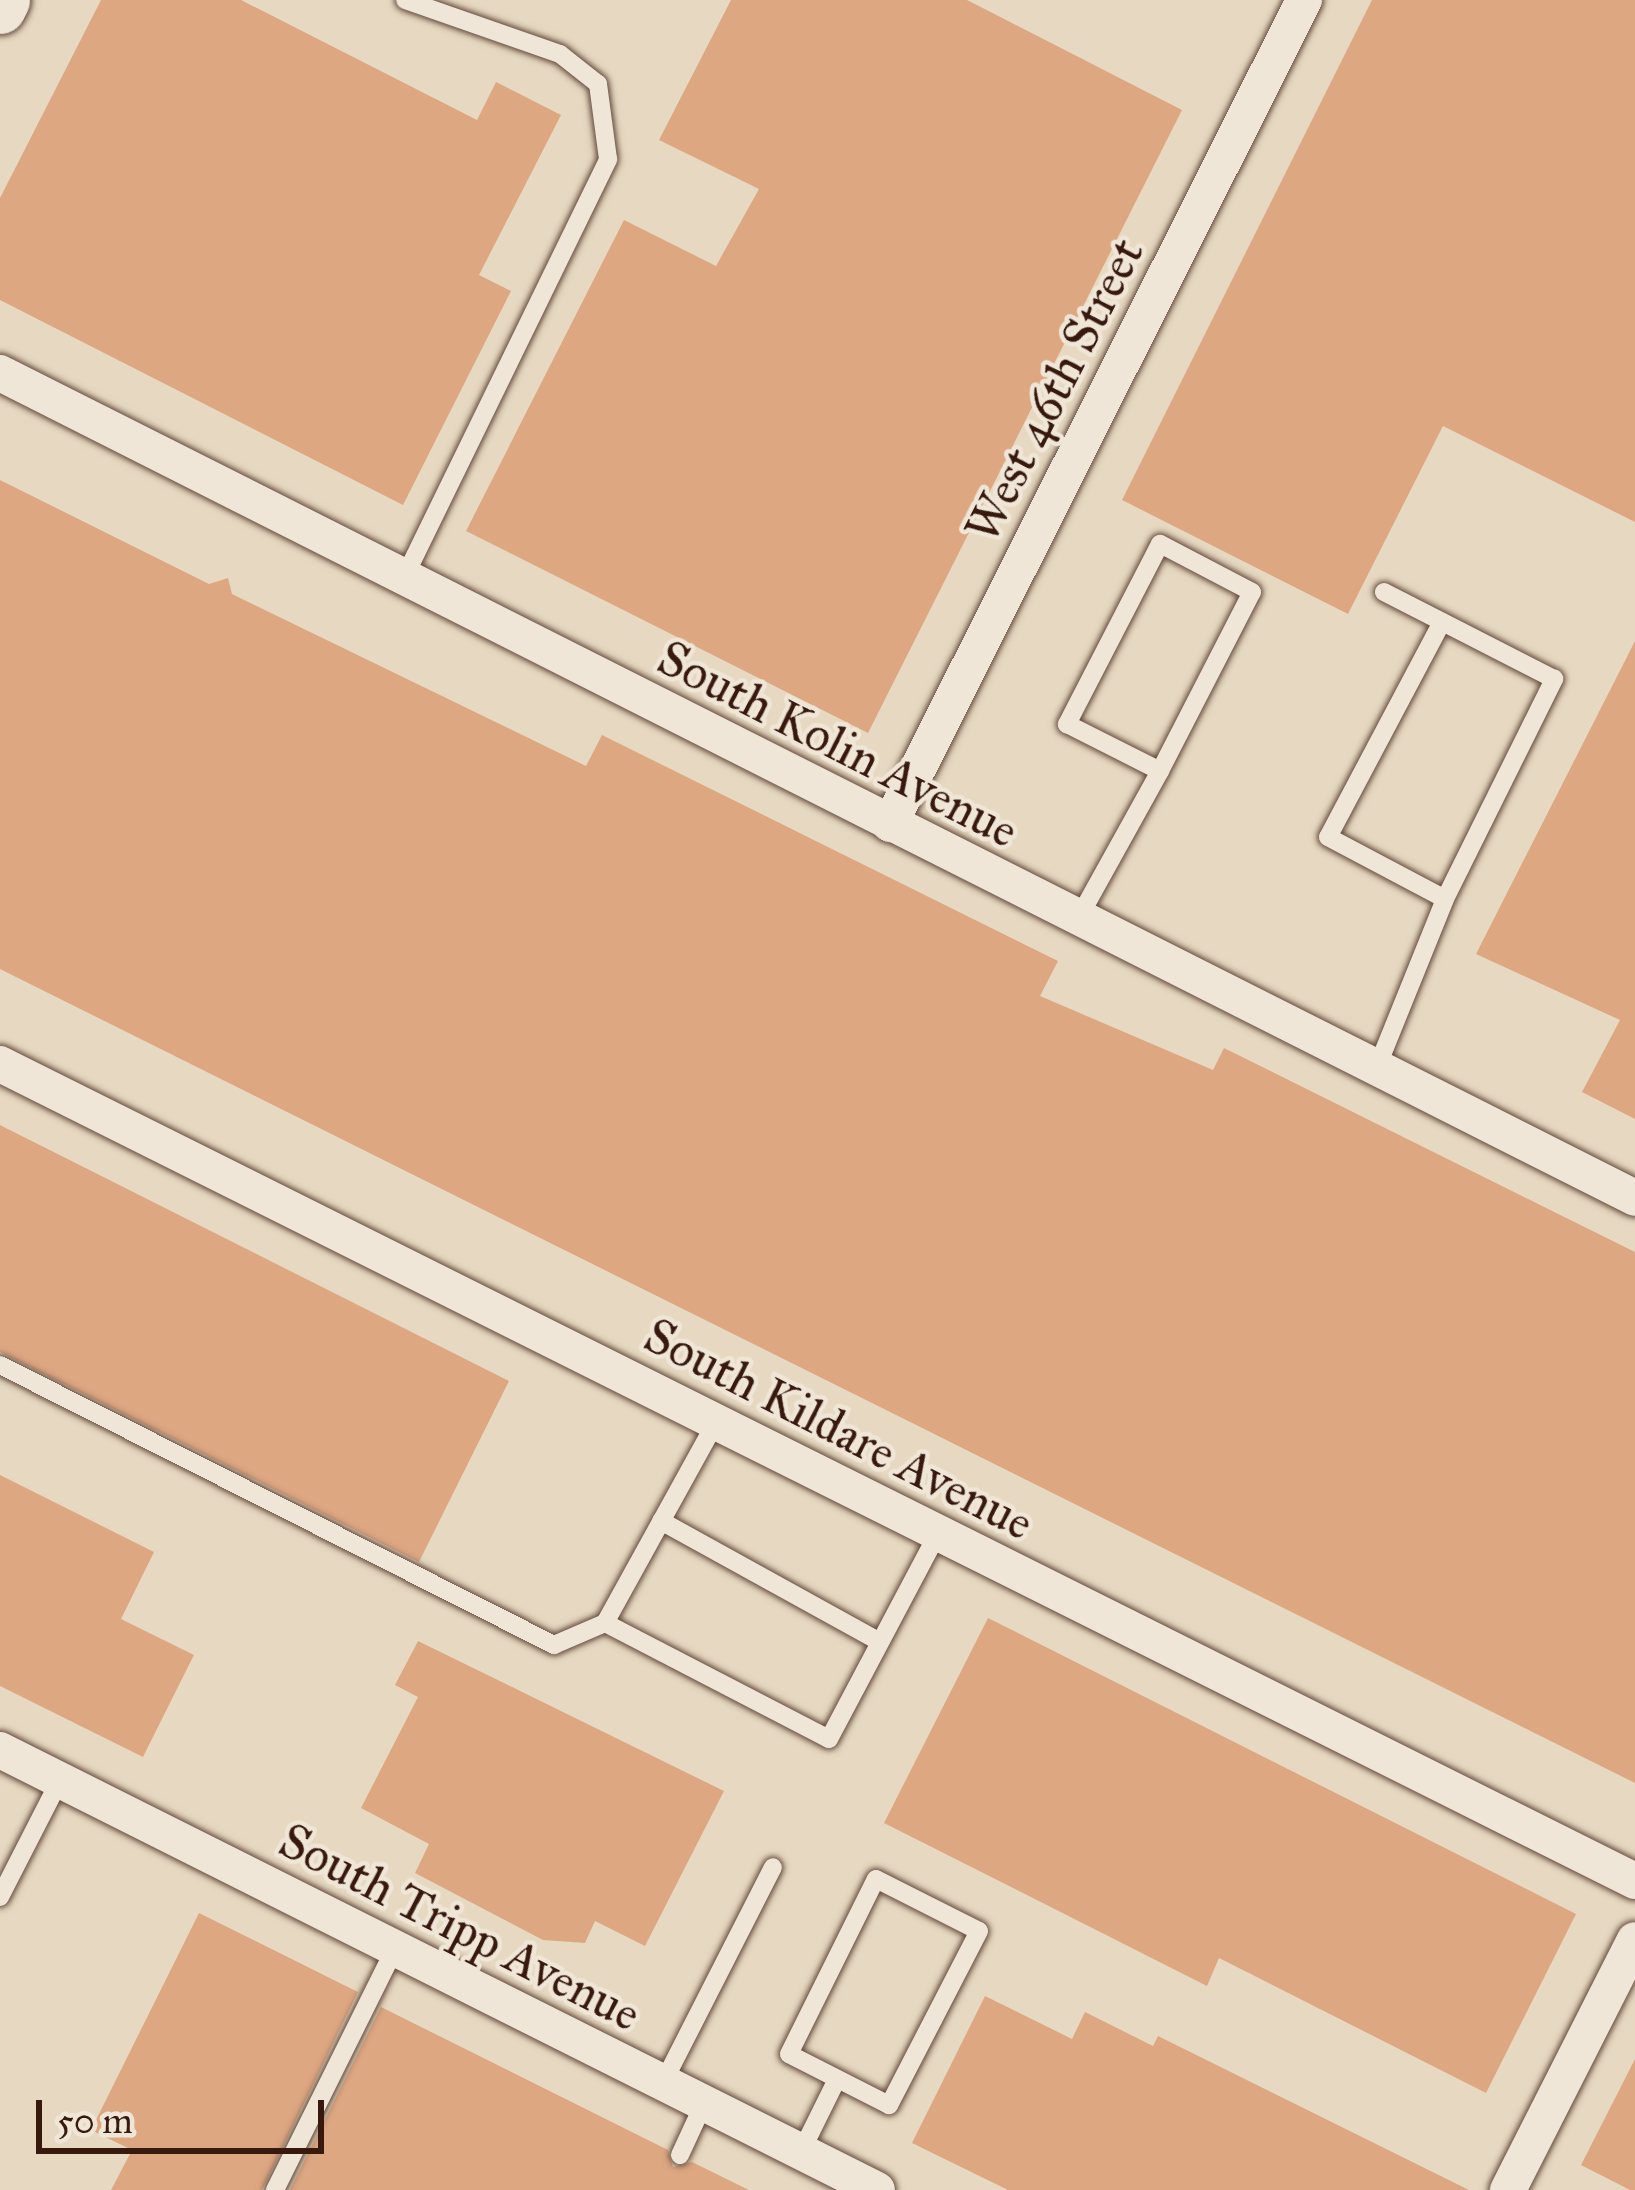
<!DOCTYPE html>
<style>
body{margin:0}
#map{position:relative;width:1635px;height:2190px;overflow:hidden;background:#e7d9c1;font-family:"IM FELL Great Primer",serif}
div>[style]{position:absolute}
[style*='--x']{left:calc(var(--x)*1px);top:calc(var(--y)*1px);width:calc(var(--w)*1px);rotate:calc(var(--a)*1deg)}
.building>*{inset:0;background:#dda782}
.roads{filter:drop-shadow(0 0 3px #63493b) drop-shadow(0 0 3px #63493b)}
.lane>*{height:18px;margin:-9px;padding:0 9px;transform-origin:9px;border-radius:9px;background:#efe6d7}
.street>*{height:36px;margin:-18px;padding:0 18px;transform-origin:18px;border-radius:18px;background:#efe6d7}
.secondary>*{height:51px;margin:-25.5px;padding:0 25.5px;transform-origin:25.5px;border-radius:25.5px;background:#efe6d7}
span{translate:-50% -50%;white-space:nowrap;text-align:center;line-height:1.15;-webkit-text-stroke:9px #efe6d7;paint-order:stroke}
.street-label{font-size:48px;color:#37190e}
.scale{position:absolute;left:36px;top:2100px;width:288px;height:54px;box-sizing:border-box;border:6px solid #37190e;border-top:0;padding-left:15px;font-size:36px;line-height:42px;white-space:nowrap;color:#37190e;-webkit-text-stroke:9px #efe6d7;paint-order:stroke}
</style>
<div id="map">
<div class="building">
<i style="clip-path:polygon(101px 0,241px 0,477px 120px,496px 82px,561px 115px,479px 275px,511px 291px,403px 505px,0 300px,0 198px)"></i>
<i style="clip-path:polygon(731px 0,967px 0,1182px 110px,868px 733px,466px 531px,624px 220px,716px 266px,759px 189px,659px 140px)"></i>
<i style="clip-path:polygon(1372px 0,1635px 0,1635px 522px,1443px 426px,1348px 614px,1122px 500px)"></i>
<i style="clip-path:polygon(0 480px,209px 584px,228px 578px,232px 594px,586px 766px,602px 735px,1058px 961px,1040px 996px,1213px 1070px,1224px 1048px,1635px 1252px,1635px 1783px,0 969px)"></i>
<i style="clip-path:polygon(1635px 641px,1635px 1119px,1582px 1092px,1620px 1020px,1476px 954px)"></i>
<i style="clip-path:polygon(0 1125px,509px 1381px,419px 1562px,0 1352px)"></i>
<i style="clip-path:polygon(0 1475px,154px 1552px,121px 1619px,194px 1655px,143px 1757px,0 1686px)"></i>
<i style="clip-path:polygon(988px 1618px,1576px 1914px,1486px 2093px,1219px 1958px,1207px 1986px,884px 1823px)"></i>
<i style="clip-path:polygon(418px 1641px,724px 1791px,645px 1946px,595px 1921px,585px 1943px,543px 1940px,415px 1873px,429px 1844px,361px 1808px,418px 1697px,395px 1685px)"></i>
<i style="clip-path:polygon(199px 1913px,358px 1992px,262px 2190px,111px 2190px,132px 2150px,91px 2130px)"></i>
<i style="clip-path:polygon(985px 1996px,1072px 2039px,1085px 2012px,1153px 2046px,1158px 2036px,1469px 2190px,1008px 2190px,912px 2143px)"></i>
<i style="clip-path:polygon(381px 2007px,668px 2150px,673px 2167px,692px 2162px,749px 2190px,290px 2190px)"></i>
<i style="clip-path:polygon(1635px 2059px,1635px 2190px,1630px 2190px,1581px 2165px)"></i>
</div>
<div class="roads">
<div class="lane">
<i style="--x:404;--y:578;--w:466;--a:-64"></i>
<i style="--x:608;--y:159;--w:76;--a:-97.6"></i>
<i style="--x:598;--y:84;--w:48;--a:-141.7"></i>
<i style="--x:560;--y:54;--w:164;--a:-160.8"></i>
<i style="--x:1442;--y:622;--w:243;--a:117.9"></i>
<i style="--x:1328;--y:837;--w:132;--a:27.9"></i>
<i style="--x:1078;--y:919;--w:169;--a:-61"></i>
<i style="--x:1160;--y:771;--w:201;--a:-62.8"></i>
<i style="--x:1252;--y:592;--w:104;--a:-152.4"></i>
<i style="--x:1160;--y:544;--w:203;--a:117.3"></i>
<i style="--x:1067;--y:724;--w:104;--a:26.8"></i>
<i style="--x:1376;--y:1070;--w:184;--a:-68"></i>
<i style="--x:1445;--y:899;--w:246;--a:-63.6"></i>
<i style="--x:1554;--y:679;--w:191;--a:-152.9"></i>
<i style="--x:0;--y:1365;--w:621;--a:26.81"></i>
<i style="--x:554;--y:1645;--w:56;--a:-23.3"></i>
<i style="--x:716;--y:1422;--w:230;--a:118.9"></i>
<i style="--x:605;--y:1623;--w:252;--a:27.4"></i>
<i style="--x:829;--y:1739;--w:233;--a:-62.1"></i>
<i style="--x:661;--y:1521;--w:250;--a:28.9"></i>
<i style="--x:876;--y:1879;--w:115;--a:26.8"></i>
<i style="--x:979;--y:1931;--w:196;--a:117.3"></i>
<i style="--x:889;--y:2105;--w:112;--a:-153"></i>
<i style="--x:789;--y:2054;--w:195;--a:-63.6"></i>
<i style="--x:0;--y:1897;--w:131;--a:-62.9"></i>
<i style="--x:663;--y:2083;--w:242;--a:-63"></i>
<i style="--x:801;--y:2152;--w:81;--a:-63.7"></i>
<i style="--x:680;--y:2155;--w:57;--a:-65.2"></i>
<i style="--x:275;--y:2190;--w:270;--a:-63.6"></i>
</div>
<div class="street">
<i style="--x:0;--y:373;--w:1831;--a:26.77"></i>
<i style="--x:890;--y:824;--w:922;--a:-63.32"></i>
<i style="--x:0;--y:1064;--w:1828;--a:26.55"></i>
<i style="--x:0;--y:1750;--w:981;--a:26.64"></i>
<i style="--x:1508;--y:2190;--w:280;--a:-63.1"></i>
</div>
<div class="secondary">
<i style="--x:0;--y:8;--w:9;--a:-63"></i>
</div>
</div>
<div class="street-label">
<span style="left:1054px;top:390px;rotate:-63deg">West 46th Street</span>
<span style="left:838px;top:744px;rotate:27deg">South Kolin Avenue</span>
<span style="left:839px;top:1429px;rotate:27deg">South Kildare Avenue</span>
<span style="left:460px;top:1927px;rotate:27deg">South Tripp Avenue</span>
</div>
<div class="scale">50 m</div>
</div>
